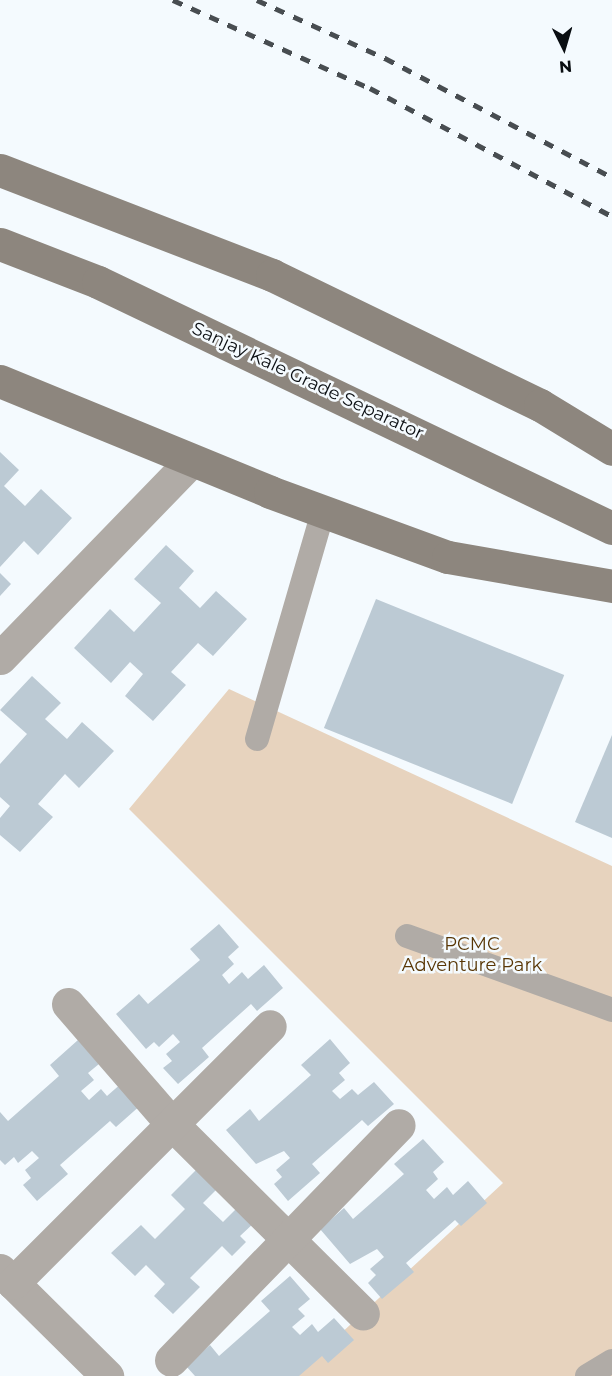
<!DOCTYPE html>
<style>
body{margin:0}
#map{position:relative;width:612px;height:1376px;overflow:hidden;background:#f4fafe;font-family:Montserrat,sans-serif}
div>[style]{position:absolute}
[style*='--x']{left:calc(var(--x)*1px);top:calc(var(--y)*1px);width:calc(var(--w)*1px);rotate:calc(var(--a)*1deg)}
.green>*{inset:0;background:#e7d3be}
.building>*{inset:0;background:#bccad4;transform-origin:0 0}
.service>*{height:24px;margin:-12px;padding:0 12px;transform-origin:12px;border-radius:12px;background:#b0aba6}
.minor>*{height:33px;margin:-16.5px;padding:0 16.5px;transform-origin:16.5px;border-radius:16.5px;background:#b0aba6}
.secondary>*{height:33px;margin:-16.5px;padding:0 16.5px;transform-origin:16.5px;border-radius:16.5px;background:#8d867e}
.rail>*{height:4.5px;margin-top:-2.25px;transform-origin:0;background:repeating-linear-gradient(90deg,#484d51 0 10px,transparent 0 20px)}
span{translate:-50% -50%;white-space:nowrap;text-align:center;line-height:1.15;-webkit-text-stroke:5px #f4fafe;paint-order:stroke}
.street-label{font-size:18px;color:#0a0e12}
.park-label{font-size:18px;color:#583605}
.north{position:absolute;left:534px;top:18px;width:60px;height:60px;-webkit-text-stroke:4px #f4fafe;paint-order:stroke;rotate:175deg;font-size:16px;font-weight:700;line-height:24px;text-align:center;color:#0a0e12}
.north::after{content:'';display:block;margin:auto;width:21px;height:27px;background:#0a0e12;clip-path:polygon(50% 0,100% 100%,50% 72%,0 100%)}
</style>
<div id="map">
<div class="green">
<i style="clip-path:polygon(229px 689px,612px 866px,612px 1376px,295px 1376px,503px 1183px,129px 809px)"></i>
</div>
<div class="building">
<i style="clip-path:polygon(0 452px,19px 470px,4px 486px,25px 506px,41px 489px,72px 518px,38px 555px,24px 541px,0 567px)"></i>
<i style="clip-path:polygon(166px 545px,194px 571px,179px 588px,200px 608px,216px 591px,247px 619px,213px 656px,198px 643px,171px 672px,186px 685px,153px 721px,125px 696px,143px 674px,130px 662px,111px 683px,74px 648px,110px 609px,134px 632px,161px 603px,134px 579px)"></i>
<i style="clip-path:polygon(0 573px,11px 584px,0 596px)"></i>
<i style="left:376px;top:599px;width:203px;height:139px;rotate:22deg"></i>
<i style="clip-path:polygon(32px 676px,61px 703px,45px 719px,67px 739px,82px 722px,114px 751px,79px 788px,65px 774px,38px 804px,53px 817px,20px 852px,0 835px,0 818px,10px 806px,0 797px,0 764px,27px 734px,0 710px)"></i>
<i style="clip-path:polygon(612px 735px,612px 838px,575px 822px)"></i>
<i style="clip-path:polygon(219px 924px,239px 947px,228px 957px,234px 964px,222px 975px,229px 984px,242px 972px,248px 979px,264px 965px,283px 988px,257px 1011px,251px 1004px,202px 1048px,209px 1057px,178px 1084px,163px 1068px,172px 1061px,166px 1054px,180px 1042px,173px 1034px,159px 1047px,154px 1042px,146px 1049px,116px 1014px,139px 994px,148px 1004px,200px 960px,190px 949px)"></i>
<i style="clip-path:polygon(330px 1039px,350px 1063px,339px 1073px,345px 1080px,332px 1091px,340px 1099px,352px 1089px,358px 1095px,374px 1082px,394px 1104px,368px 1126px,362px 1120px,312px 1164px,320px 1173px,288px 1201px,274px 1184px,282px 1177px,276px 1170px,290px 1158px,284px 1151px,256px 1164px,226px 1130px,250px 1109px,259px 1121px,311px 1075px,301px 1065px)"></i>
<i style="clip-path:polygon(78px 1040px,99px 1064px,88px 1073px,94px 1080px,81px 1091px,89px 1100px,101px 1089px,107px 1096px,123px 1082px,142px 1104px,116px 1127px,110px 1121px,60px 1165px,68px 1174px,37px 1201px,23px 1185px,31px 1178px,25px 1170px,39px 1158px,32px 1151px,18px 1163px,14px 1157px,5px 1165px,0 1160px,0 1112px,8px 1121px,59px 1076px,50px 1065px)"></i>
<i style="clip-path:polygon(423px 1139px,444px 1162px,433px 1172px,438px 1179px,426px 1190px,434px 1199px,447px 1187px,453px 1195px,468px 1181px,487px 1203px,461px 1226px,455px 1220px,406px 1263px,414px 1272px,382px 1299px,368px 1283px,376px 1275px,370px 1269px,384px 1257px,377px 1249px,350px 1264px,320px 1229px,344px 1208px,353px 1219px,404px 1174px,394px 1164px)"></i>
<i style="clip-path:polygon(200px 1166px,220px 1186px,203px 1203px,223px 1222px,239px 1206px,255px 1222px,240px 1236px,246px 1242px,232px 1256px,222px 1246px,190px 1278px,200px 1287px,173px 1314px,154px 1296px,165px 1284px,146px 1265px,135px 1276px,111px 1253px,141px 1225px,155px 1239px,185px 1209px,171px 1195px)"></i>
<i style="clip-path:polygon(290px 1276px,310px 1299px,298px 1309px,305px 1316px,292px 1327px,300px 1335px,312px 1324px,318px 1332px,334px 1318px,354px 1340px,328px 1363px,322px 1356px,299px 1376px,195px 1376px,186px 1366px,210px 1345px,219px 1356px,270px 1311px,261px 1301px)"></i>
</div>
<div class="service">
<i style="--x:257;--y:739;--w:236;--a:-73.8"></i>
<i style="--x:407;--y:936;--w:218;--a:19.8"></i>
<i style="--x:587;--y:1376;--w:29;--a:-31"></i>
</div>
<div class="minor">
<i style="--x:0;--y:658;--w:274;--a:-45.9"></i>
<i style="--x:68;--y:1004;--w:159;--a:49.1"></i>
<i style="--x:172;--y:1124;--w:269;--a:44.8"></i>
<i style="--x:0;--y:1270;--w:151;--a:44.7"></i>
<i style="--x:13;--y:1283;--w:363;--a:-45"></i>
<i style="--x:171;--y:1360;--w:327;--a:-45.9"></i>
</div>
<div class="secondary">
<i style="--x:0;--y:170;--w:292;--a:21.1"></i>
<i style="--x:272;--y:275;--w:298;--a:25.9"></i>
<i style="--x:540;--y:405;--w:84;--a:31.4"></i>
<i style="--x:0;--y:244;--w:105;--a:21.2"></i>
<i style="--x:98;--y:282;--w:570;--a:25.58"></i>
<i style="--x:0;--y:381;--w:292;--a:22.3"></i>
<i style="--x:270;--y:492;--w:189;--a:20.1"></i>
<i style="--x:448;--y:557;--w:167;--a:10"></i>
</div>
<div class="rail">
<i style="--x:173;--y:0;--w:216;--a:24.1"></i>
<i style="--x:370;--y:88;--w:274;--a:27.9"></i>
<i style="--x:257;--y:0;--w:141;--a:24.4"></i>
<i style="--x:385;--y:58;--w:256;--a:27.7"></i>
</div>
<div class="street-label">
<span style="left:308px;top:381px;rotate:25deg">Sanjay Kale Grade Separator</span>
</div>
<div class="park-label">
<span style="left:472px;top:955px">PCMC<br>Adventure Park</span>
</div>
<div class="north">N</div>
</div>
